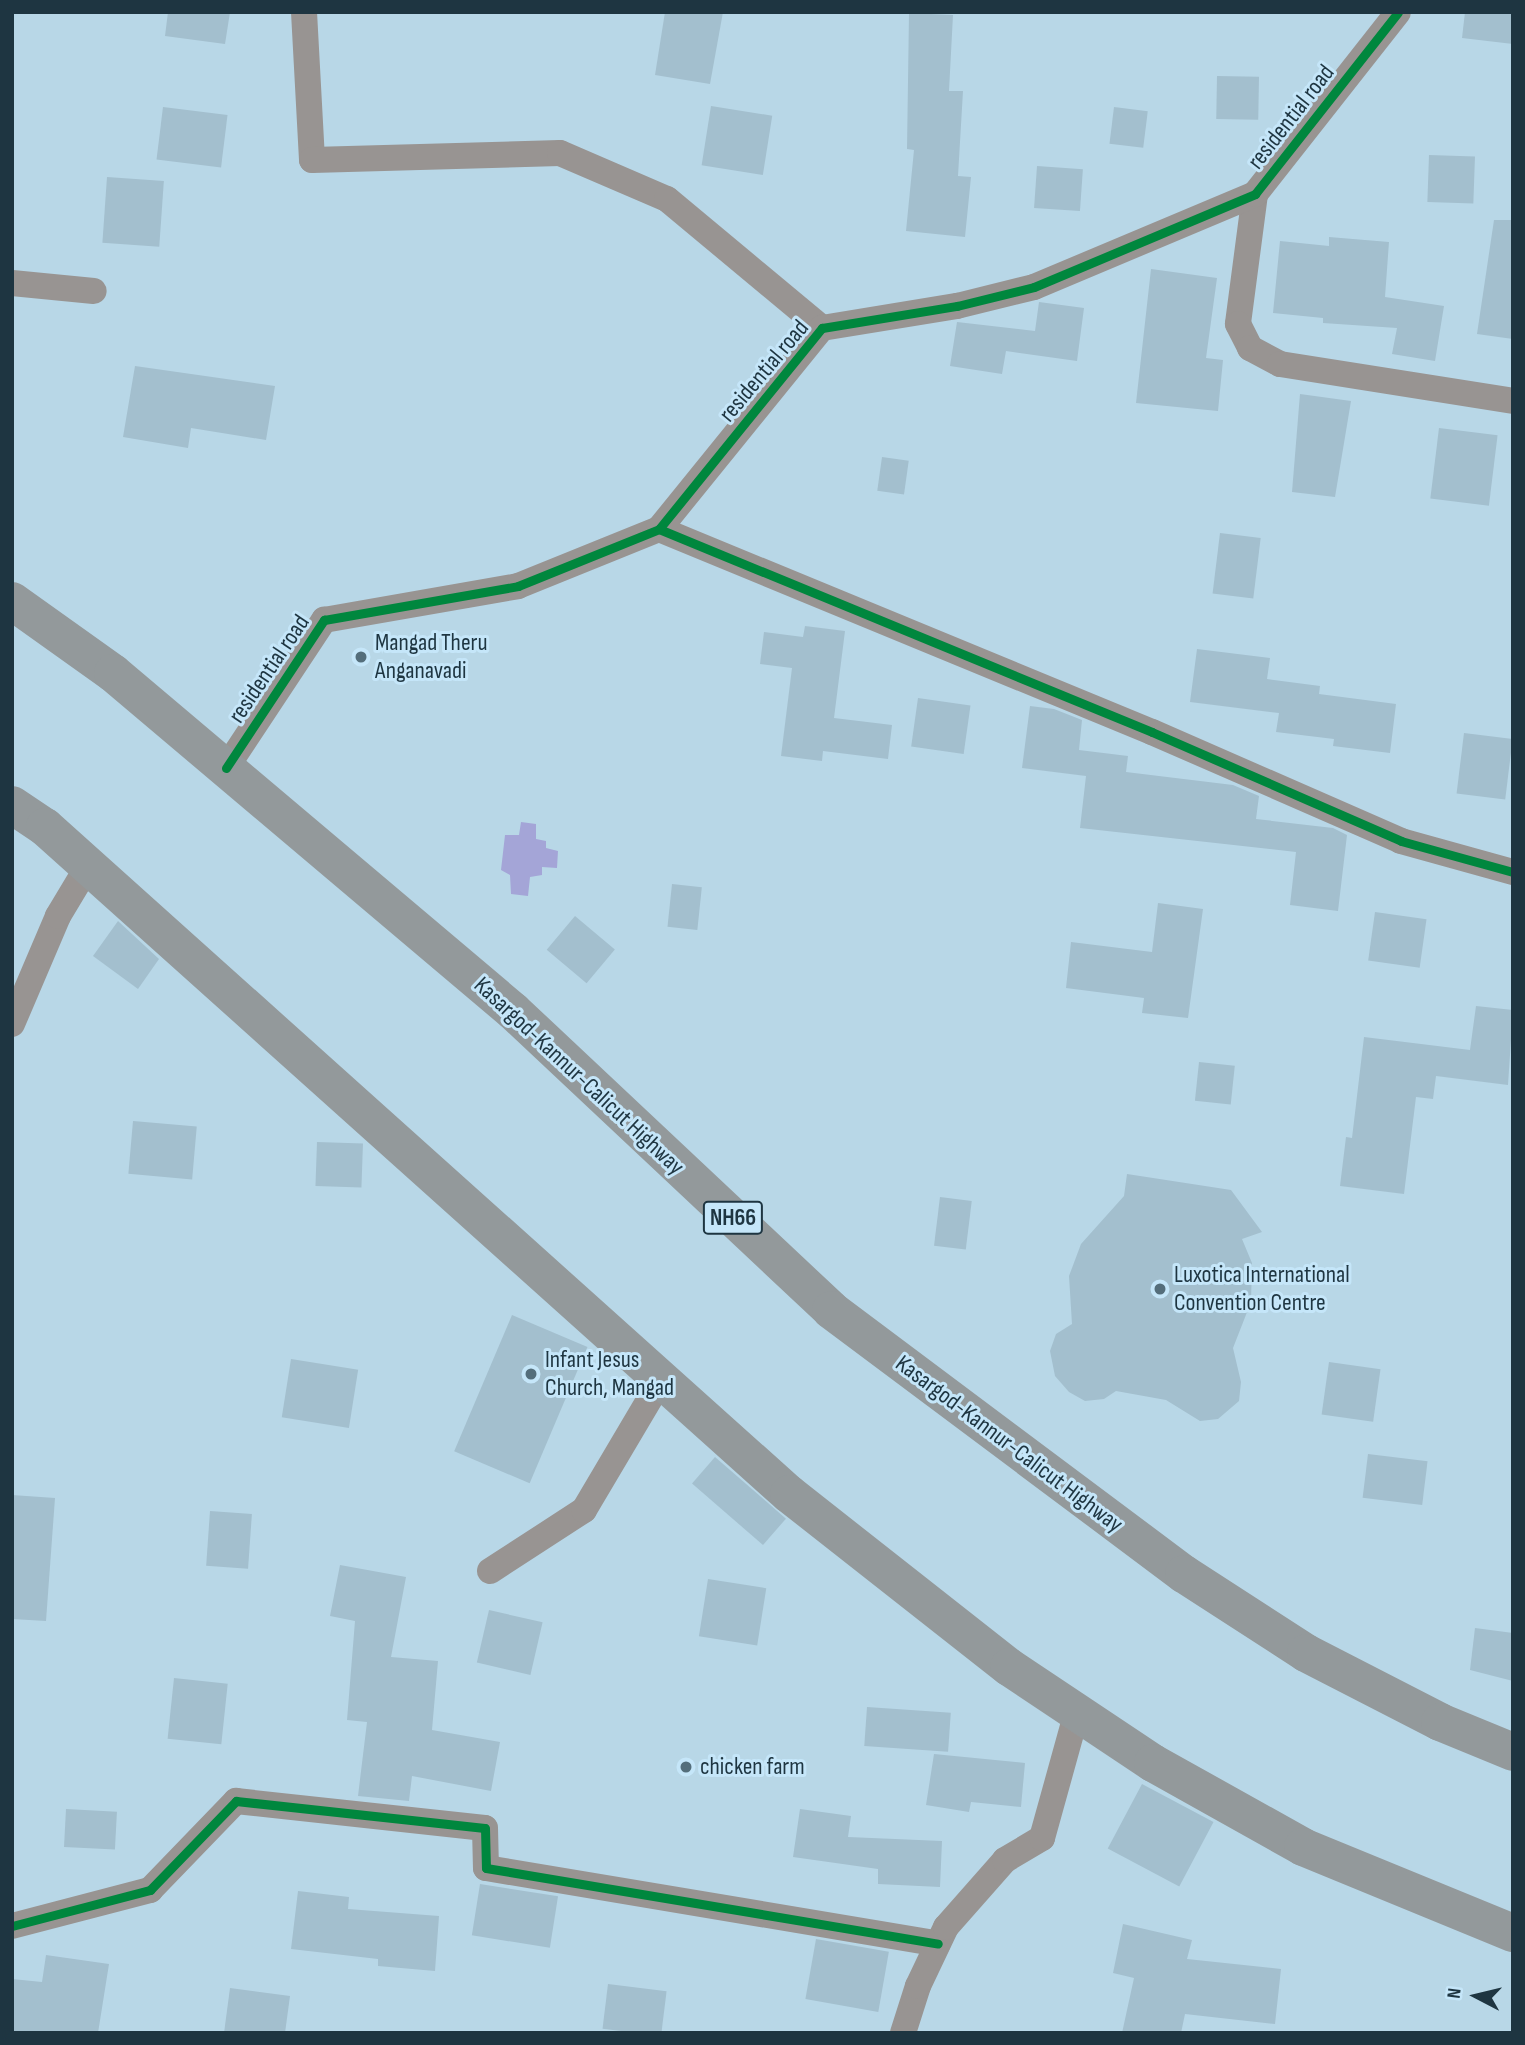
<!DOCTYPE html>
<style>
body{margin:0}
#map{position:relative;width:1525px;height:2045px;overflow:hidden;background:#b8d7e7;font-family:"Sofia Sans Condensed",sans-serif}
div>[style]{position:absolute}
[style*='--x']{left:calc(var(--x)*1px);top:calc(var(--y)*1px);width:calc(var(--w)*1px);rotate:calc(var(--a)*1deg)}
.water>*{inset:0;background:#a4a5d7}
.building>*{inset:0;background:#a3bfce;transform-origin:0 0}
.minor>*{height:26px;margin:-13px;padding:0 13px;transform-origin:13px;border-radius:13px;background:#989492}
.trunk>*{height:38px;margin:-19px;padding:0 19px;transform-origin:19px;border-radius:19px;background:#93999b}
.cycleway>*{height:9px;margin:-4.5px;padding:0 4.5px;transform-origin:4.5px;border-radius:4.5px;background:#00873e}
.dots>*{width:19px;height:19px;translate:-50% -50%;box-sizing:border-box;border:4px solid #c5e6f9;border-radius:50%}
span{translate:-50% -50%;white-space:nowrap;text-align:center;line-height:1.15;-webkit-text-stroke:6px #c5e6f9;paint-order:stroke}
.shield-label span{padding:2px 5px;background:#c5e6f9;border:2px solid;border-radius:5px;-webkit-text-stroke-width:0}
.shield-label{font-size:23px;color:#1e3541;font-weight:700}
.street-label{font-size:24px;color:#1e3541}
.poi-label{font-size:24px;color:#1e3541}
.left{translate:0 -50%;text-align:left}
.frame{position:absolute;inset:0;border:14px solid #1e3541;pointer-events:none}
.north{position:absolute;left:1441px;top:1961px;width:70px;height:70px;-webkit-text-stroke:5px #c5e6f9;paint-order:stroke;rotate:277deg;font-size:19px;font-weight:700;line-height:28px;text-align:center;color:#1e3541}
.north::after{content:'';display:block;margin:auto;width:24px;height:32px;background:#1e3541;clip-path:polygon(50% 0,100% 100%,50% 72%,0 100%)}
</style>
<div id="map">
<div class="water">
<i style="clip-path:polygon(521px 822px,536px 824px,536px 839px,546px 841px,546px 848px,558px 851px,557px 868px,542px 867px,542px 875px,530px 877px,528px 896px,511px 894px,510px 875px,501px 870px,505px 835px,519px 835px)"></i>
</div>
<div class="building">
<i style="clip-path:polygon(168px 12px,230px 12px,225px 44px,165px 36px)"></i>
<i style="clip-path:polygon(665px 12px,723px 12px,710px 84px,655px 75px)"></i>
<i style="clip-path:polygon(1465px 12px,1513px 12px,1513px 44px,1462px 38px)"></i>
<i style="clip-path:polygon(909px 13px,953px 15px,949px 91px,963px 91px,958px 176px,971px 177px,965px 237px,906px 231px,914px 150px,907px 149px)"></i>
<i style="left:1217px;top:76px;width:42px;height:43px;rotate:1deg"></i>
<i style="left:711px;top:106px;width:62px;height:60px;rotate:9deg"></i>
<i style="left:163px;top:107px;width:65px;height:53px;rotate:7deg"></i>
<i style="left:1114px;top:107px;width:34px;height:37px;rotate:7deg"></i>
<i style="left:1429px;top:155px;width:46px;height:47px;rotate:2deg"></i>
<i style="left:1037px;top:166px;width:46px;height:42px;rotate:4deg"></i>
<i style="left:107px;top:177px;width:57px;height:66px;rotate:4deg"></i>
<i style="clip-path:polygon(1494px 220px,1513px 220px,1513px 339px,1477px 334px)"></i>
<i style="clip-path:polygon(1329px 237px,1389px 242px,1385px 297px,1444px 306px,1435px 361px,1392px 354px,1397px 328px,1323px 323px,1323px 318px,1273px 313px,1280px 241px,1329px 246px)"></i>
<i style="clip-path:polygon(1151px 269px,1217px 278px,1206px 358px,1223px 360px,1218px 411px,1136px 403px)"></i>
<i style="clip-path:polygon(1039px 302px,1084px 308px,1077px 361px,1006px 351px,1002px 374px,950px 366px,957px 322px,1035px 331px)"></i>
<i style="clip-path:polygon(135px 366px,275px 386px,266px 440px,191px 428px,188px 448px,123px 437px)"></i>
<i style="clip-path:polygon(1300px 394px,1351px 401px,1335px 497px,1292px 492px)"></i>
<i style="left:1439px;top:428px;width:59px;height:71px;rotate:7deg"></i>
<i style="left:882px;top:457px;width:27px;height:34px;rotate:8deg"></i>
<i style="left:1220px;top:533px;width:41px;height:61px;rotate:7deg"></i>
<i style="clip-path:polygon(805px 626px,845px 631px,834px 718px,892px 725px,888px 759px,823px 751px,822px 761px,781px 756px,792px 668px,760px 664px,764px 632px,803px 637px)"></i>
<i style="clip-path:polygon(1197px 649px,1270px 658px,1267px 679px,1320px 686px,1319px 694px,1396px 704px,1390px 753px,1333px 746px,1334px 739px,1276px 732px,1279px 713px,1190px 702px)"></i>
<i style="left:918px;top:698px;width:53px;height:49px;rotate:8deg"></i>
<i style="clip-path:polygon(1030px 706px,1054px 709px,1082px 720px,1079px 750px,1128px 756px,1126px 772px,1233px 785px,1259px 796px,1256px 819px,1333px 828px,1347px 835px,1338px 911px,1290px 905px,1296px 852px,1080px 828px,1086px 776px,1022px 768px)"></i>
<i style="left:1464px;top:733px;width:49px;height:61px;rotate:7deg"></i>
<i style="left:672px;top:884px;width:30px;height:43px;rotate:6deg"></i>
<i style="clip-path:polygon(1158px 903px,1203px 909px,1188px 1018px,1142px 1013px,1144px 998px,1066px 988px,1071px 942px,1152px 952px)"></i>
<i style="left:1375px;top:912px;width:52px;height:49px;rotate:8deg"></i>
<i style="left:575px;top:916px;width:52px;height:44px;rotate:40deg"></i>
<i style="clip-path:polygon(118px 921px,159px 959px,138px 989px,93px 956px)"></i>
<i style="clip-path:polygon(1476px 1006px,1513px 1010px,1508px 1085px,1436px 1076px,1433px 1099px,1416px 1097px,1404px 1194px,1340px 1186px,1346px 1137px,1352px 1138px,1364px 1037px,1470px 1050px)"></i>
<i style="left:1199px;top:1062px;width:36px;height:39px;rotate:6deg"></i>
<i style="left:133px;top:1121px;width:64px;height:53px;rotate:5deg"></i>
<i style="left:317px;top:1142px;width:46px;height:44px;rotate:2deg"></i>
<i style="clip-path:polygon(1127px 1174px,1231px 1190px,1262px 1232px,1242px 1239px,1252px 1263px,1251px 1302px,1233px 1348px,1241px 1382px,1239px 1401px,1218px 1419px,1200px 1421px,1166px 1400px,1116px 1391px,1104px 1399px,1085px 1401px,1069px 1392px,1055px 1376px,1050px 1351px,1056px 1334px,1072px 1324px,1069px 1276px,1081px 1244px,1124px 1196px)"></i>
<i style="left:940px;top:1197px;width:32px;height:49px;rotate:7deg"></i>
<i style="left:512px;top:1315px;width:82px;height:148px;rotate:23deg"></i>
<i style="left:291px;top:1359px;width:68px;height:59px;rotate:9deg"></i>
<i style="left:1329px;top:1362px;width:52px;height:53px;rotate:8deg"></i>
<i style="left:1368px;top:1454px;width:60px;height:44px;rotate:7deg"></i>
<i style="left:715px;top:1457px;width:94px;height:35px;rotate:41deg"></i>
<i style="clip-path:polygon(12px 1495px,55px 1498px,46px 1621px,12px 1619px)"></i>
<i style="left:210px;top:1511px;width:42px;height:55px;rotate:4deg"></i>
<i style="clip-path:polygon(340px 1565px,406px 1577px,391px 1657px,438px 1661px,432px 1730px,500px 1742px,491px 1791px,412px 1776px,409px 1801px,358px 1796px,367px 1722px,347px 1720px,355px 1621px,330px 1616px)"></i>
<i style="left:708px;top:1579px;width:59px;height:58px;rotate:9deg"></i>
<i style="left:489px;top:1610px;width:55px;height:54px;rotate:13deg"></i>
<i style="clip-path:polygon(1475px 1628px,1513px 1633px,1513px 1681px,1470px 1670px)"></i>
<i style="left:174px;top:1678px;width:54px;height:61px;rotate:6deg"></i>
<i style="left:867px;top:1707px;width:84px;height:39px;rotate:4deg"></i>
<i style="clip-path:polygon(934px 1754px,1025px 1763px,1021px 1807px,971px 1802px,969px 1812px,926px 1805px)"></i>
<i style="left:1142px;top:1784px;width:81px;height:73px;rotate:28deg"></i>
<i style="left:66px;top:1809px;width:51px;height:38px;rotate:3deg"></i>
<i style="clip-path:polygon(800px 1809px,851px 1816px,848px 1837px,942px 1841px,940px 1887px,878px 1884px,878px 1869px,793px 1857px)"></i>
<i style="left:480px;top:1884px;width:79px;height:52px;rotate:9deg"></i>
<i style="clip-path:polygon(298px 1891px,349px 1897px,348px 1909px,439px 1916px,435px 1971px,378px 1966px,378px 1959px,291px 1949px)"></i>
<i style="clip-path:polygon(1123px 1924px,1192px 1940px,1187px 1959px,1281px 1969px,1275px 2024px,1185px 2014px,1181px 2033px,1122px 2033px,1134px 1978px,1113px 1973px)"></i>
<i style="left:816px;top:1939px;width:74px;height:61px;rotate:10deg"></i>
<i style="clip-path:polygon(46px 1955px,109px 1964px,98px 2033px,12px 2033px,12px 1979px,42px 1982px)"></i>
<i style="left:608px;top:1984px;width:59px;height:45px;rotate:7deg"></i>
<i style="clip-path:polygon(230px 1988px,290px 1996px,285px 2033px,224px 2033px)"></i>
</div>
<div class="minor">
<i style="--x:304;--y:12;--w:148;--a:86.9"></i>
<i style="--x:312;--y:160;--w:248;--a:-1.6"></i>
<i style="--x:560;--y:153;--w:116;--a:23.3"></i>
<i style="--x:667;--y:199;--w:202;--a:39.8"></i>
<i style="--x:1255;--y:194;--w:131;--a:97.5"></i>
<i style="--x:1238;--y:324;--w:27;--a:63"></i>
<i style="--x:1250;--y:348;--w:34;--a:28"></i>
<i style="--x:1280;--y:364;--w:236;--a:9"></i>
<i style="--x:12;--y:283;--w:82;--a:5.6"></i>
<i style="--x:659;--y:529;--w:533;--a:22.38"></i>
<i style="--x:1152;--y:732;--w:272;--a:23.6"></i>
<i style="--x:1401;--y:841;--w:116;--a:15.5"></i>
<i style="--x:226;--y:768;--w:178;--a:-56.5"></i>
<i style="--x:324;--y:620;--w:197;--a:-9.9"></i>
<i style="--x:518;--y:586;--w:152;--a:-22"></i>
<i style="--x:659;--y:529;--w:259;--a:-51"></i>
<i style="--x:822;--y:328;--w:137;--a:-9.3"></i>
<i style="--x:957;--y:306;--w:79;--a:-13.9"></i>
<i style="--x:1034;--y:287;--w:240;--a:-22.8"></i>
<i style="--x:1255;--y:194;--w:231;--a:-51.8"></i>
<i style="--x:12;--y:1024;--w:117;--a:-66.9"></i>
<i style="--x:58;--y:916;--w:58;--a:-59"></i>
<i style="--x:490;--y:1571;--w:112;--a:-33"></i>
<i style="--x:584;--y:1510;--w:151;--a:-59.4"></i>
<i style="--x:12;--y:1926;--w:143;--a:-14.6"></i>
<i style="--x:150;--y:1890;--w:124;--a:-46"></i>
<i style="--x:236;--y:1801;--w:250;--a:6.2"></i>
<i style="--x:485;--y:1828;--w:40;--a:88.6"></i>
<i style="--x:486;--y:1868;--w:458;--a:9.5"></i>
<i style="--x:903;--y:2033;--w:49;--a:-72.3"></i>
<i style="--x:918;--y:1986;--w:65;--a:-64.6"></i>
<i style="--x:946;--y:1927;--w:89;--a:-48.6"></i>
<i style="--x:1005;--y:1860;--w:43;--a:-30.7"></i>
<i style="--x:1042;--y:1838;--w:131;--a:-74.5"></i>
</div>
<div class="trunk">
<i style="--x:12;--y:601;--w:124;--a:35.5"></i>
<i style="--x:113;--y:673;--w:524;--a:40.2"></i>
<i style="--x:513;--y:1011;--w:436;--a:43.2"></i>
<i style="--x:831;--y:1310;--w:441;--a:36.8"></i>
<i style="--x:1184;--y:1574;--w:145;--a:32.9"></i>
<i style="--x:1306;--y:1653;--w:151;--a:27.2"></i>
<i style="--x:1440;--y:1722;--w:79;--a:22.3"></i>
<i style="--x:12;--y:805;--w:40;--a:34"></i>
<i style="--x:45;--y:827;--w:999;--a:41.88"></i>
<i style="--x:789;--y:1494;--w:280;--a:38.2"></i>
<i style="--x:1009;--y:1667;--w:173;--a:33.7"></i>
<i style="--x:1153;--y:1763;--w:172;--a:29.2"></i>
<i style="--x:1303;--y:1847;--w:227;--a:22.3"></i>
</div>
<div class="cycleway">
<i style="--x:659;--y:529;--w:533;--a:22.38"></i>
<i style="--x:1152;--y:732;--w:272;--a:23.6"></i>
<i style="--x:1401;--y:841;--w:116;--a:15.5"></i>
<i style="--x:226;--y:768;--w:178;--a:-56.5"></i>
<i style="--x:324;--y:620;--w:197;--a:-9.9"></i>
<i style="--x:518;--y:586;--w:152;--a:-22"></i>
<i style="--x:659;--y:529;--w:259;--a:-51"></i>
<i style="--x:822;--y:328;--w:137;--a:-9.3"></i>
<i style="--x:957;--y:306;--w:79;--a:-13.9"></i>
<i style="--x:1034;--y:287;--w:240;--a:-22.8"></i>
<i style="--x:1255;--y:194;--w:231;--a:-51.8"></i>
<i style="--x:12;--y:1926;--w:143;--a:-14.6"></i>
<i style="--x:150;--y:1890;--w:124;--a:-46"></i>
<i style="--x:236;--y:1801;--w:250;--a:6.2"></i>
<i style="--x:485;--y:1828;--w:40;--a:88.6"></i>
<i style="--x:486;--y:1868;--w:458;--a:9.5"></i>
</div>
<div class="dots">
<i style="left:361px;top:657px;background:#546e7b"></i>
<i style="left:1160px;top:1289px;background:#546e7b"></i>
<i style="left:531px;top:1374px;background:#546e7b"></i>
<i style="left:686px;top:1767px;background:#546e7b"></i>
</div>
<div class="shield-label">
<span style="left:733px;top:1218px">NH66</span>
</div>
<div class="street-label">
<span style="left:1291px;top:117px;rotate:-52deg">residential road</span>
<span style="left:764px;top:371px;rotate:-50deg">residential road</span>
<span style="left:269px;top:669px;rotate:-56deg">residential road</span>
<span style="left:579px;top:1076px;rotate:43deg">Kasargod-Kannur-Calicut Highway</span>
<span style="left:1009px;top:1444px;rotate:37deg">Kasargod-Kannur-Calicut Highway</span>
</div>
<div class="poi-label">
<span class="left" style="left:375px;top:657px">Mangad Theru<br>Anganavadi</span>
<span class="left" style="left:1174px;top:1289px">Luxotica International<br>Convention Centre</span>
<span class="left" style="left:545px;top:1374px">Infant Jesus<br>Church, Mangad</span>
<span class="left" style="left:700px;top:1767px">chicken farm</span>
</div>
<div class="frame"></div>
<div class="north">N</div>
</div>
